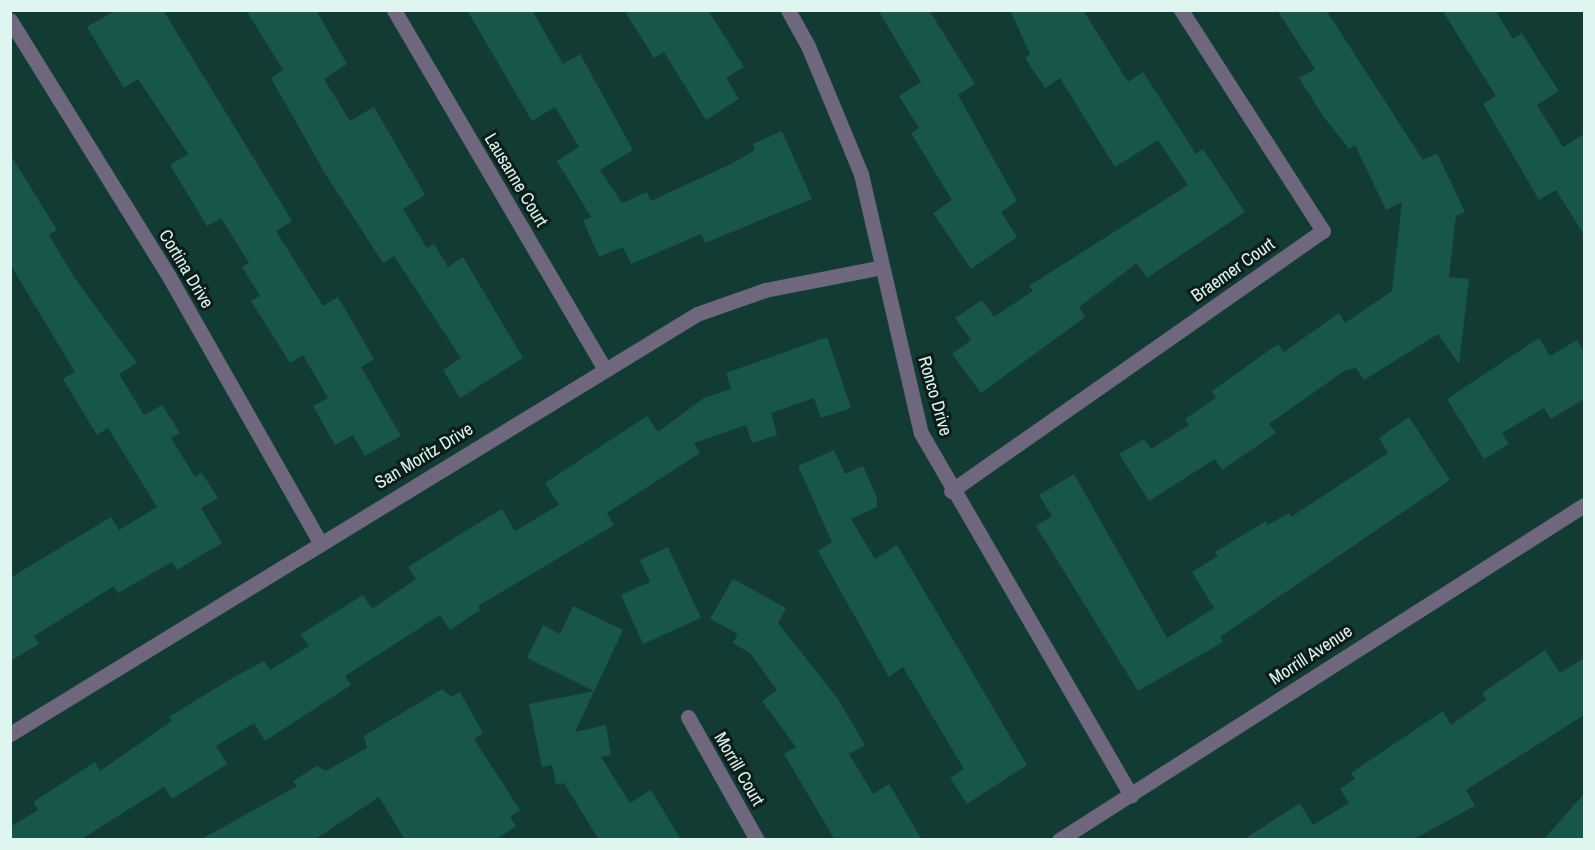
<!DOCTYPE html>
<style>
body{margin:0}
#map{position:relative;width:1595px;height:850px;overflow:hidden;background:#113b33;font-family:"Archivo Narrow",sans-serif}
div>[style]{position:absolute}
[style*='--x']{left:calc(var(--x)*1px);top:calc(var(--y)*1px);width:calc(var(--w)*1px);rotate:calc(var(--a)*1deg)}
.building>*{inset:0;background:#18564b}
.minor>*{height:15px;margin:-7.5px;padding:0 7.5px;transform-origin:7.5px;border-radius:7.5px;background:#6f677d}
span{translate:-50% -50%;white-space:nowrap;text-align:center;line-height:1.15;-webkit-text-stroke:6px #0d1e1a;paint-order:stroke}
.street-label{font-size:18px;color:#dff5ef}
.frame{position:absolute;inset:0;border:12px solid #dff5ef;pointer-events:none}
</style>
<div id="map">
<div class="building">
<i style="clip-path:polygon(116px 10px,163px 10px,292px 221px,276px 231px,323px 306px,338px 297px,374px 359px,361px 367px,401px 436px,365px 456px,353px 435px,335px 445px,313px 406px,328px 398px,303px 355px,290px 363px,251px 301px,260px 296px,242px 267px,249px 263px,221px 218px,207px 226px,170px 165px,188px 154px,138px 79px,124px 88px,87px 27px)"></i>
<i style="clip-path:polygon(246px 10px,316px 10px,347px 64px,324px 79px,350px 121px,374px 107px,425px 195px,403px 209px,427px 248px,434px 244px,448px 267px,463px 257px,523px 358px,460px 398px,443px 370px,461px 358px,394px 256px,383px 263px,326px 175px,271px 78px,283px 70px)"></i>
<i style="clip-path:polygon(467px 10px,532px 10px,563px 64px,580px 54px,633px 150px,600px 170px,622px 203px,647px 192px,651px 201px,731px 164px,755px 150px,753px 144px,782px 131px,812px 199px,705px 243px,701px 234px,631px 264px,623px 247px,599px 257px,583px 220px,591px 217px,557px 161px,579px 147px,555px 107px,532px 121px)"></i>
<i style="clip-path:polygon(624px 10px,708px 10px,744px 67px,726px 78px,739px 99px,706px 120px,664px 52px,654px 58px)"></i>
<i style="clip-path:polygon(878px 10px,929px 10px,975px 84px,958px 95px,1017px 201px,1001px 212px,1017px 237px,971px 269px,933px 213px,952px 200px,911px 133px,919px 128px,899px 96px,921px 82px)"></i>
<i style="clip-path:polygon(1010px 10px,1083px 10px,1128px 82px,1143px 72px,1196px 154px,1203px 149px,1245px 212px,1147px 278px,1137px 263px,1079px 307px,1085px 317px,981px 393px,952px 354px,971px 340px,955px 318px,982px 300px,994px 317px,1033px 291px,1029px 286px,1188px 185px,1158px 140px,1115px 167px,1060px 78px,1045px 88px,1025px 58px,1030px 54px)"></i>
<i style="clip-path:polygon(1277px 10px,1326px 10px,1423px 160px,1437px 153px,1465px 212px,1456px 216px,1449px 277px,1469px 279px,1459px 364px,1438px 334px,1364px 380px,1356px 368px,1344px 371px,1269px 424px,1276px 433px,1222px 470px,1215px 459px,1149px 501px,1119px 454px,1144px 439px,1151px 449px,1189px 425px,1185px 419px,1216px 398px,1212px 391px,1278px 344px,1284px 352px,1339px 313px,1345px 323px,1392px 291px,1402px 202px,1386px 210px,1355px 145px,1349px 149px,1323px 116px,1299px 78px,1315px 69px)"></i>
<i style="clip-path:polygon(1442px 10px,1495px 10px,1513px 39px,1522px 33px,1538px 59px,1559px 91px,1537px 105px,1563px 147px,1584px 134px,1584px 235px,1556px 190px,1539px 200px,1483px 104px,1496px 96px)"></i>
<i style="clip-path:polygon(10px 154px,57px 230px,49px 235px,74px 277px,137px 363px,119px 374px,144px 415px,162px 405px,180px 433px,171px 438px,195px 477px,202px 473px,218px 498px,201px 508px,222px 543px,177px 570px,172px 562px,118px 593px,114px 586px,34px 636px,39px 644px,10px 661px,10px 578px,111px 517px,119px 530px,157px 507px,108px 428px,97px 435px,63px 379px,75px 372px,10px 264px)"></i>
<i style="clip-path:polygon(827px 337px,851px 408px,821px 418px,814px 398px,771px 413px,777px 435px,752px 443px,746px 425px,694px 443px,700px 453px,607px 513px,614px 525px,478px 606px,480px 610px,450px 630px,440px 615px,345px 676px,351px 685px,265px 741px,254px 723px,216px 746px,227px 764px,172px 799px,164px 787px,80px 840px,10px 840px,10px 827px,38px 810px,33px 802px,95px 762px,100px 771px,172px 721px,169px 717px,229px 680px,264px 661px,270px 670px,309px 646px,301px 634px,363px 595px,372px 609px,416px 579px,408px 567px,467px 530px,502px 509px,515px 531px,559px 505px,545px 483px,647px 416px,658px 432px,704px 398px,731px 389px,726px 373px)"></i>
<i style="clip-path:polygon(1539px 338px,1550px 356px,1577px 340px,1584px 352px,1584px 399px,1551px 419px,1544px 408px,1502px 433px,1509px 444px,1484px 459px,1447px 399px)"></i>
<i style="clip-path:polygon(1409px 417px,1450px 480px,1220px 637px,1223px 642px,1138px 691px,1036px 526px,1052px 516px,1039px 495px,1074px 474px,1167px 638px,1214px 608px,1192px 572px,1218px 556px,1215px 552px,1266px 521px,1268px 525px,1289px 513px,1291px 517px,1388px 453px,1379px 438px)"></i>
<i style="clip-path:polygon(834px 450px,845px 474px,863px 466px,877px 498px,877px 507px,851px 519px,875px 559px,897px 545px,1027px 765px,967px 804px,950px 778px,964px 769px,903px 667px,889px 677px,818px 551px,832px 542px,798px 466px)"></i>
<i style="clip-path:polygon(668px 547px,701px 618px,643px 644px,621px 595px,650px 582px,640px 560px)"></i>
<i style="clip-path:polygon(733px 579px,786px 608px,778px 623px,838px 699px,865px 745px,849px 754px,873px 794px,889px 784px,922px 840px,835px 840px,784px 754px,796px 747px,762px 701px,777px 690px,750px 653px,733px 643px,738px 634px,710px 619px)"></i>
<i style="clip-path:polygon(573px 606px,623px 630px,575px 732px,606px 725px,611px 755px,601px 757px,630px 803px,651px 790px,681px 840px,599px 840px,564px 783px,556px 785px,552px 765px,542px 767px,529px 704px,594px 691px,527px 658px,543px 625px,560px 634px)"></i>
<i style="clip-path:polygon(1545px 650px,1560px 673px,1584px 658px,1584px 715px,1466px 790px,1475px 806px,1412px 840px,1243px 840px,1300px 803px,1313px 825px,1349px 803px,1340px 789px,1355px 779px,1351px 773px,1443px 711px,1451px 725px,1486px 700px,1482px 693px)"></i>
<i style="clip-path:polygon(442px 689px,451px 697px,460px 692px,483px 733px,474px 739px,520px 810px,510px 817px,516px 826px,495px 840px,405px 840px,379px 797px,314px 840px,200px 840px,297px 786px,293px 781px,317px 766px,326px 771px,367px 748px,364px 736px)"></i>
<i style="clip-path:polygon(1584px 794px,1584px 840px,1543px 840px)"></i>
</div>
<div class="minor">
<i style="--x:394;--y:10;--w:416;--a:59.6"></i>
<i style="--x:788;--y:10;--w:41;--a:60.9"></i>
<i style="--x:808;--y:46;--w:139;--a:67.5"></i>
<i style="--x:861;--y:174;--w:266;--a:77"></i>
<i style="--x:921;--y:433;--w:419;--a:59.9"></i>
<i style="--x:10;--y:20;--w:298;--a:58.2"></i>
<i style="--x:167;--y:273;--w:309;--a:60.4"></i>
<i style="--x:951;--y:491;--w:454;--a:-35"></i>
<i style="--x:1323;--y:231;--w:263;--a:-122.7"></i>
<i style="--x:688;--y:717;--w:141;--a:60.7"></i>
<i style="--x:10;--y:734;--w:805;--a:-31.44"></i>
<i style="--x:697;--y:314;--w:72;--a:-19.4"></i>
<i style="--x:765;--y:290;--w:119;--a:-11.1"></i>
<i style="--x:1059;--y:840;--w:623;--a:-32.54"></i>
</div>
<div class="street-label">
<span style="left:516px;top:180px;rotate:59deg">Lausanne Court</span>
<span style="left:186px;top:269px;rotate:59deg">Cortina Drive</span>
<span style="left:1233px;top:270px;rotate:-35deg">Braemer Court</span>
<span style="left:935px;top:396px;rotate:74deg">Ronco Drive</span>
<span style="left:424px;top:456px;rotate:-31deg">San Moritz Drive</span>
<span style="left:1311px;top:655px;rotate:-33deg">Morrill Avenue</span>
<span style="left:739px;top:769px;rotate:60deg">Morrill Court</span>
</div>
<div class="frame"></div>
</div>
